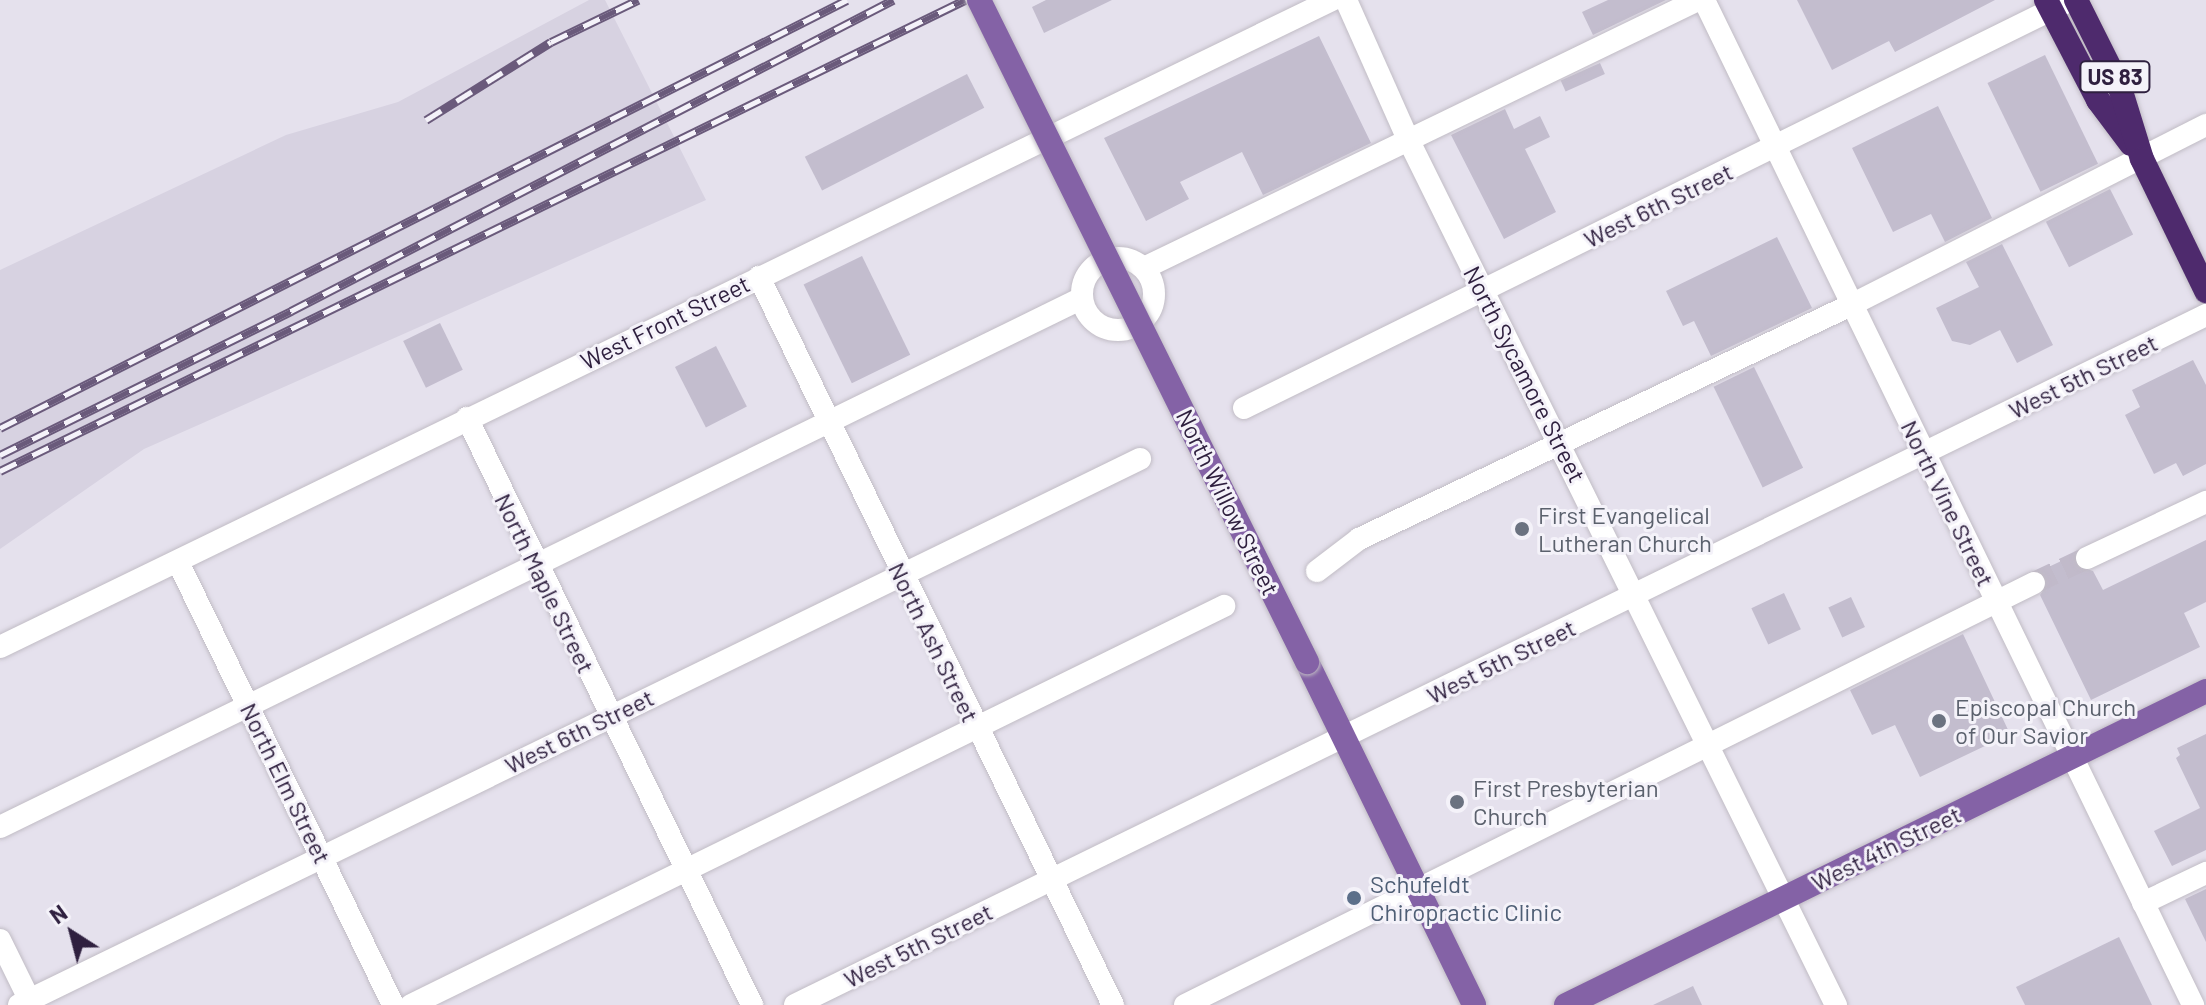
<!DOCTYPE html>
<style>
body{margin:0}
#map{position:relative;width:2206px;height:1005px;overflow:hidden;background:#e5e1ed;font-family:Barlow,sans-serif}
div>[style]{position:absolute}
[style*='--x']{left:calc(var(--x)*1px);top:calc(var(--y)*1px);width:calc(var(--w)*1px);rotate:calc(var(--a)*1deg)}
.built>*{inset:0;background:#d7d2e1}
.building>*{inset:0;background:#c3bdce;transform-origin:0 0}
.minor-tunnel>*{height:22px;margin-top:-11px;transform-origin:0;background:repeating-linear-gradient(90deg,#c1baca 0 22px,transparent 0 33px)}
.roads{filter:drop-shadow(0 0 2px #c1bcc5) drop-shadow(0 0 2px #c1bcc5)}
.minor>*{height:22px;margin:-11px;padding:0 11px;transform-origin:11px;border-radius:11px;background:#fff}
.minor>.ring{margin:-11px;padding:0;box-sizing:content-box;background:none;border:22px solid #fff;border-radius:50%}
.major>*{height:24px;margin:-12px;padding:0 12px;transform-origin:12px;border-radius:12px;background:#8462a6}
.highway>*{height:24px;margin:-12px;padding:0 12px;transform-origin:12px;border-radius:12px;background:#4e2a6d}
.rail>*{height:9px;margin-top:-4.5px;transform-origin:0;background:repeating-linear-gradient(90deg,#f4f2f9 0 18px,#6a5a7b 0 36px);box-sizing:border-box;border-block:2px solid #6a5a7b}
.bridges{filter:drop-shadow(0 0 2px #c1bcc5) drop-shadow(0 0 2px #c1bcc5)}
.major-bridge>*{height:24px;margin:-12px;padding:0 12px;transform-origin:12px;border-radius:12px;background:#8462a6}
.dots>*{width:22px;height:22px;translate:-50% -50%;box-sizing:border-box;border:4px solid #f4f2f9;border-radius:50%}
span{translate:-50% -50%;white-space:nowrap;text-align:center;line-height:1.15;-webkit-text-stroke:6px #f4f2f9;paint-order:stroke}
.shield-label span{padding:2px 6px;background:#f4f2f9;border:2px solid;border-radius:6px;-webkit-text-stroke-width:0}
.shield-label{font-size:22px;color:#2f203f;font-weight:700}
.street-label{font-size:24px;color:#2f203f}
.worship-label{font-size:24px;color:#5b616d}
.left{translate:0 -50%;text-align:left}
.service-label{font-size:24px;color:#4e5e75}
.north{position:absolute;left:32px;top:893px;width:80px;height:80px;-webkit-text-stroke:6px #f4f2f9;paint-order:stroke;rotate:324deg;font-size:22px;font-weight:700;line-height:32px;text-align:center;color:#2f203f}
.north::after{content:'';display:block;margin:auto;width:28px;height:36px;background:#2f203f;clip-path:polygon(50% 0,100% 100%,50% 72%,0 100%)}
</style>
<div id="map">
<div class="built">
<i style="clip-path:polygon(589px 0,605px 0,706px 200px,144px 449px,0 549px,0 270px,286px 135px,398px 102px)"></i>
</div>
<div class="building">
<i style="clip-path:polygon(1046px 0,1112px 0,1044px 33px,1032px 7px)"></i>
<i style="clip-path:polygon(1608px 0,1666px 0,1593px 35px,1582px 12px)"></i>
<i style="clip-path:polygon(1797px 0,1995px 0,1895px 52px,1889px 41px,1832px 70px)"></i>
<i style="clip-path:polygon(1319px 36px,1371px 143px,1263px 195px,1242px 152px,1180px 182px,1189px 199px,1146px 221px,1104px 138px)"></i>
<i style="left:2045px;top:55px;width:121px;height:64px;rotate:64deg"></i>
<i style="left:1600px;top:63px;width:12px;height:43px;rotate:66deg"></i>
<i style="left:967px;top:74px;width:38px;height:182px;rotate:63deg"></i>
<i style="clip-path:polygon(1938px 106px,1992px 218px,1945px 242px,1931px 214px,1893px 232px,1852px 148px)"></i>
<i style="clip-path:polygon(1505px 109px,1514px 129px,1540px 116px,1550px 137px,1525px 149px,1556px 212px,1504px 239px,1451px 135px)"></i>
<i style="left:2110px;top:189px;width:51px;height:72px;rotate:63deg"></i>
<i style="clip-path:polygon(1777px 237px,1812px 308px,1711px 356px,1694px 321px,1683px 326px,1666px 291px)"></i>
<i style="clip-path:polygon(2002px 244px,2053px 345px,2017px 363px,2000px 330px,1970px 345px,1952px 341px,1936px 308px,1979px 287px,1966px 262px)"></i>
<i style="left:862px;top:256px;width:110px;height:65px;rotate:64deg"></i>
<i style="left:440px;top:323px;width:52px;height:41px;rotate:64deg"></i>
<i style="left:716px;top:346px;width:68px;height:46px;rotate:63deg"></i>
<i style="clip-path:polygon(2193px 360px,2206px 385px,2206px 464px,2183px 476px,2176px 463px,2154px 474px,2125px 415px,2140px 407px,2132px 390px)"></i>
<i style="left:1754px;top:367px;width:112px;height:45px;rotate:64deg"></i>
<i style="clip-path:polygon(2206px 540px,2206px 602px,2184px 613px,2200px 647px,2091px 700px,2040px 595px,2048px 583px,2040px 571px,2074px 555px,2075px 565px,2093px 571px,2103px 590px)"></i>
<i style="left:1784px;top:593px;width:40px;height:36px;rotate:65deg"></i>
<i style="left:1851px;top:597px;width:33px;height:25px;rotate:65deg"></i>
<i style="clip-path:polygon(1963px 634px,2010px 734px,1920px 777px,1895px 725px,1872px 735px,1850px 690px)"></i>
<i style="clip-path:polygon(2206px 734px,2206px 850px,2172px 866px,2154px 831px,2200px 808px,2176px 758px,2180px 755px,2177px 748px)"></i>
<i style="clip-path:polygon(2206px 889px,2206px 942px,2185px 899px)"></i>
<i style="clip-path:polygon(2119px 937px,2152px 1005px,2025px 1005px,2016px 987px)"></i>
<i style="clip-path:polygon(1693px 986px,1702px 1005px,1653px 1005px)"></i>
</div>
<div class="minor-tunnel">
<i style="--x:2034;--y:583;--w:59;--a:-25.3"></i>
</div>
<div class="roads">
<div class="minor">
<i style="--x:1346;--y:0;--w:152;--a:66"></i>
<i style="--x:1408;--y:139;--w:966;--a:63.7"></i>
<i style="--x:1704;--y:0;--w:1118;--a:64.05"></i>
<i class="ring" style="left:1082px;top:258px;width:50px;height:50px"></i>
<i style="--x:1144;--y:268;--w:615;--a:-25.82"></i>
<i style="--x:759;--y:277;--w:810;--a:64.07"></i>
<i style="--x:1244;--y:408;--w:922;--a:-26.26"></i>
<i style="--x:467;--y:418;--w:653;--a:64.1"></i>
<i style="--x:2087;--y:558;--w:132;--a:-25.2"></i>
<i style="--x:178;--y:562;--w:492;--a:64.1"></i>
<i style="--x:1317;--y:571;--w:53;--a:-37.3"></i>
<i style="--x:1359;--y:539;--w:545;--a:-25.44"></i>
<i style="--x:1851;--y:305;--w:398;--a:-26.9"></i>
<i style="--x:0;--y:647;--w:1481;--a:-25.91"></i>
<i style="--x:0;--y:827;--w:1204;--a:-26.05"></i>
<i style="--x:2143;--y:903;--w:70;--a:-25.5"></i>
<i style="--x:0;--y:940;--w:72;--a:63.8"></i>
<i style="--x:19;--y:1005;--w:1247;--a:-25.97"></i>
<i style="--x:411;--y:1005;--w:906;--a:-26.14"></i>
<i style="--x:795;--y:1005;--w:1571;--a:-26.06"></i>
<i style="--x:1185;--y:1005;--w:948;--a:-26.43"></i>
</div>
<div class="major">
<i style="--x:1307;--y:662;--w:381;--a:64"></i>
<i style="--x:1566;--y:1005;--w:713;--a:-26.13"></i>
</div>
<div class="highway">
<i style="--x:2046;--y:0;--w:113;--a:62.5"></i>
<i style="--x:2098;--y:100;--w:55;--a:53.1"></i>
<i style="--x:2076;--y:0;--w:98;--a:63.4"></i>
<i style="--x:2120;--y:88;--w:74;--a:72.8"></i>
<i style="--x:2142;--y:159;--w:147;--a:64.1"></i>
</div>
</div>
<div class="rail">
<i style="--x:426;--y:120;--w:147;--a:-32"></i>
<i style="--x:551;--y:42;--w:97;--a:-25.8"></i>
<i style="--x:0;--y:428;--w:949;--a:-26.81"></i>
<i style="--x:0;--y:455;--w:325;--a:-26.3"></i>
<i style="--x:291;--y:311;--w:678;--a:-27.32"></i>
<i style="--x:0;--y:471;--w:1074;--a:-26.02"></i>
</div>
<div class="bridges">
<div class="major-bridge">
<i style="--x:979;--y:0;--w:739;--a:63.64"></i>
</div>
</div>
<div class="dots">
<i style="left:1522px;top:529px;background:#6b7280"></i>
<i style="left:1939px;top:721px;background:#6b7280"></i>
<i style="left:1457px;top:802px;background:#6b7280"></i>
<i style="left:1354px;top:898px;background:#5c6f8a"></i>
</div>
<div class="shield-label">
<span style="left:2115px;top:77px">US 83</span>
</div>
<div class="street-label">
<span style="left:1658px;top:205px;rotate:-26deg">West 6th Street</span>
<span style="left:665px;top:322px;rotate:-26deg">West Front Street</span>
<span style="left:1525px;top:374px;rotate:63deg">North Sycamore Street</span>
<span style="left:2083px;top:376px;rotate:-26deg">West 5th Street</span>
<span style="left:1228px;top:502px;rotate:64deg">North Willow Street</span>
<span style="left:1948px;top:503px;rotate:64deg">North Vine Street</span>
<span style="left:545px;top:583px;rotate:64deg">North Maple Street</span>
<span style="left:934px;top:642px;rotate:64deg">North Ash Street</span>
<span style="left:1501px;top:661px;rotate:-26deg">West 5th Street</span>
<span style="left:579px;top:731px;rotate:-26deg">West 6th Street</span>
<span style="left:286px;top:783px;rotate:64deg">North Elm Street</span>
<span style="left:1886px;top:848px;rotate:-26deg">West 4th Street</span>
<span style="left:918px;top:945px;rotate:-26deg">West 5th Street</span>
</div>
<div class="worship-label">
<span class="left" style="left:1538px;top:529px">First Evangelical<br>Lutheran Church</span>
<span class="left" style="left:1955px;top:721px">Episcopal Church<br>of Our Savior</span>
<span class="left" style="left:1473px;top:802px">First Presbyterian<br>Church</span>
</div>
<div class="service-label">
<span class="left" style="left:1370px;top:898px">Schufeldt<br>Chiropractic Clinic</span>
</div>
<div class="north">N</div>
</div>
